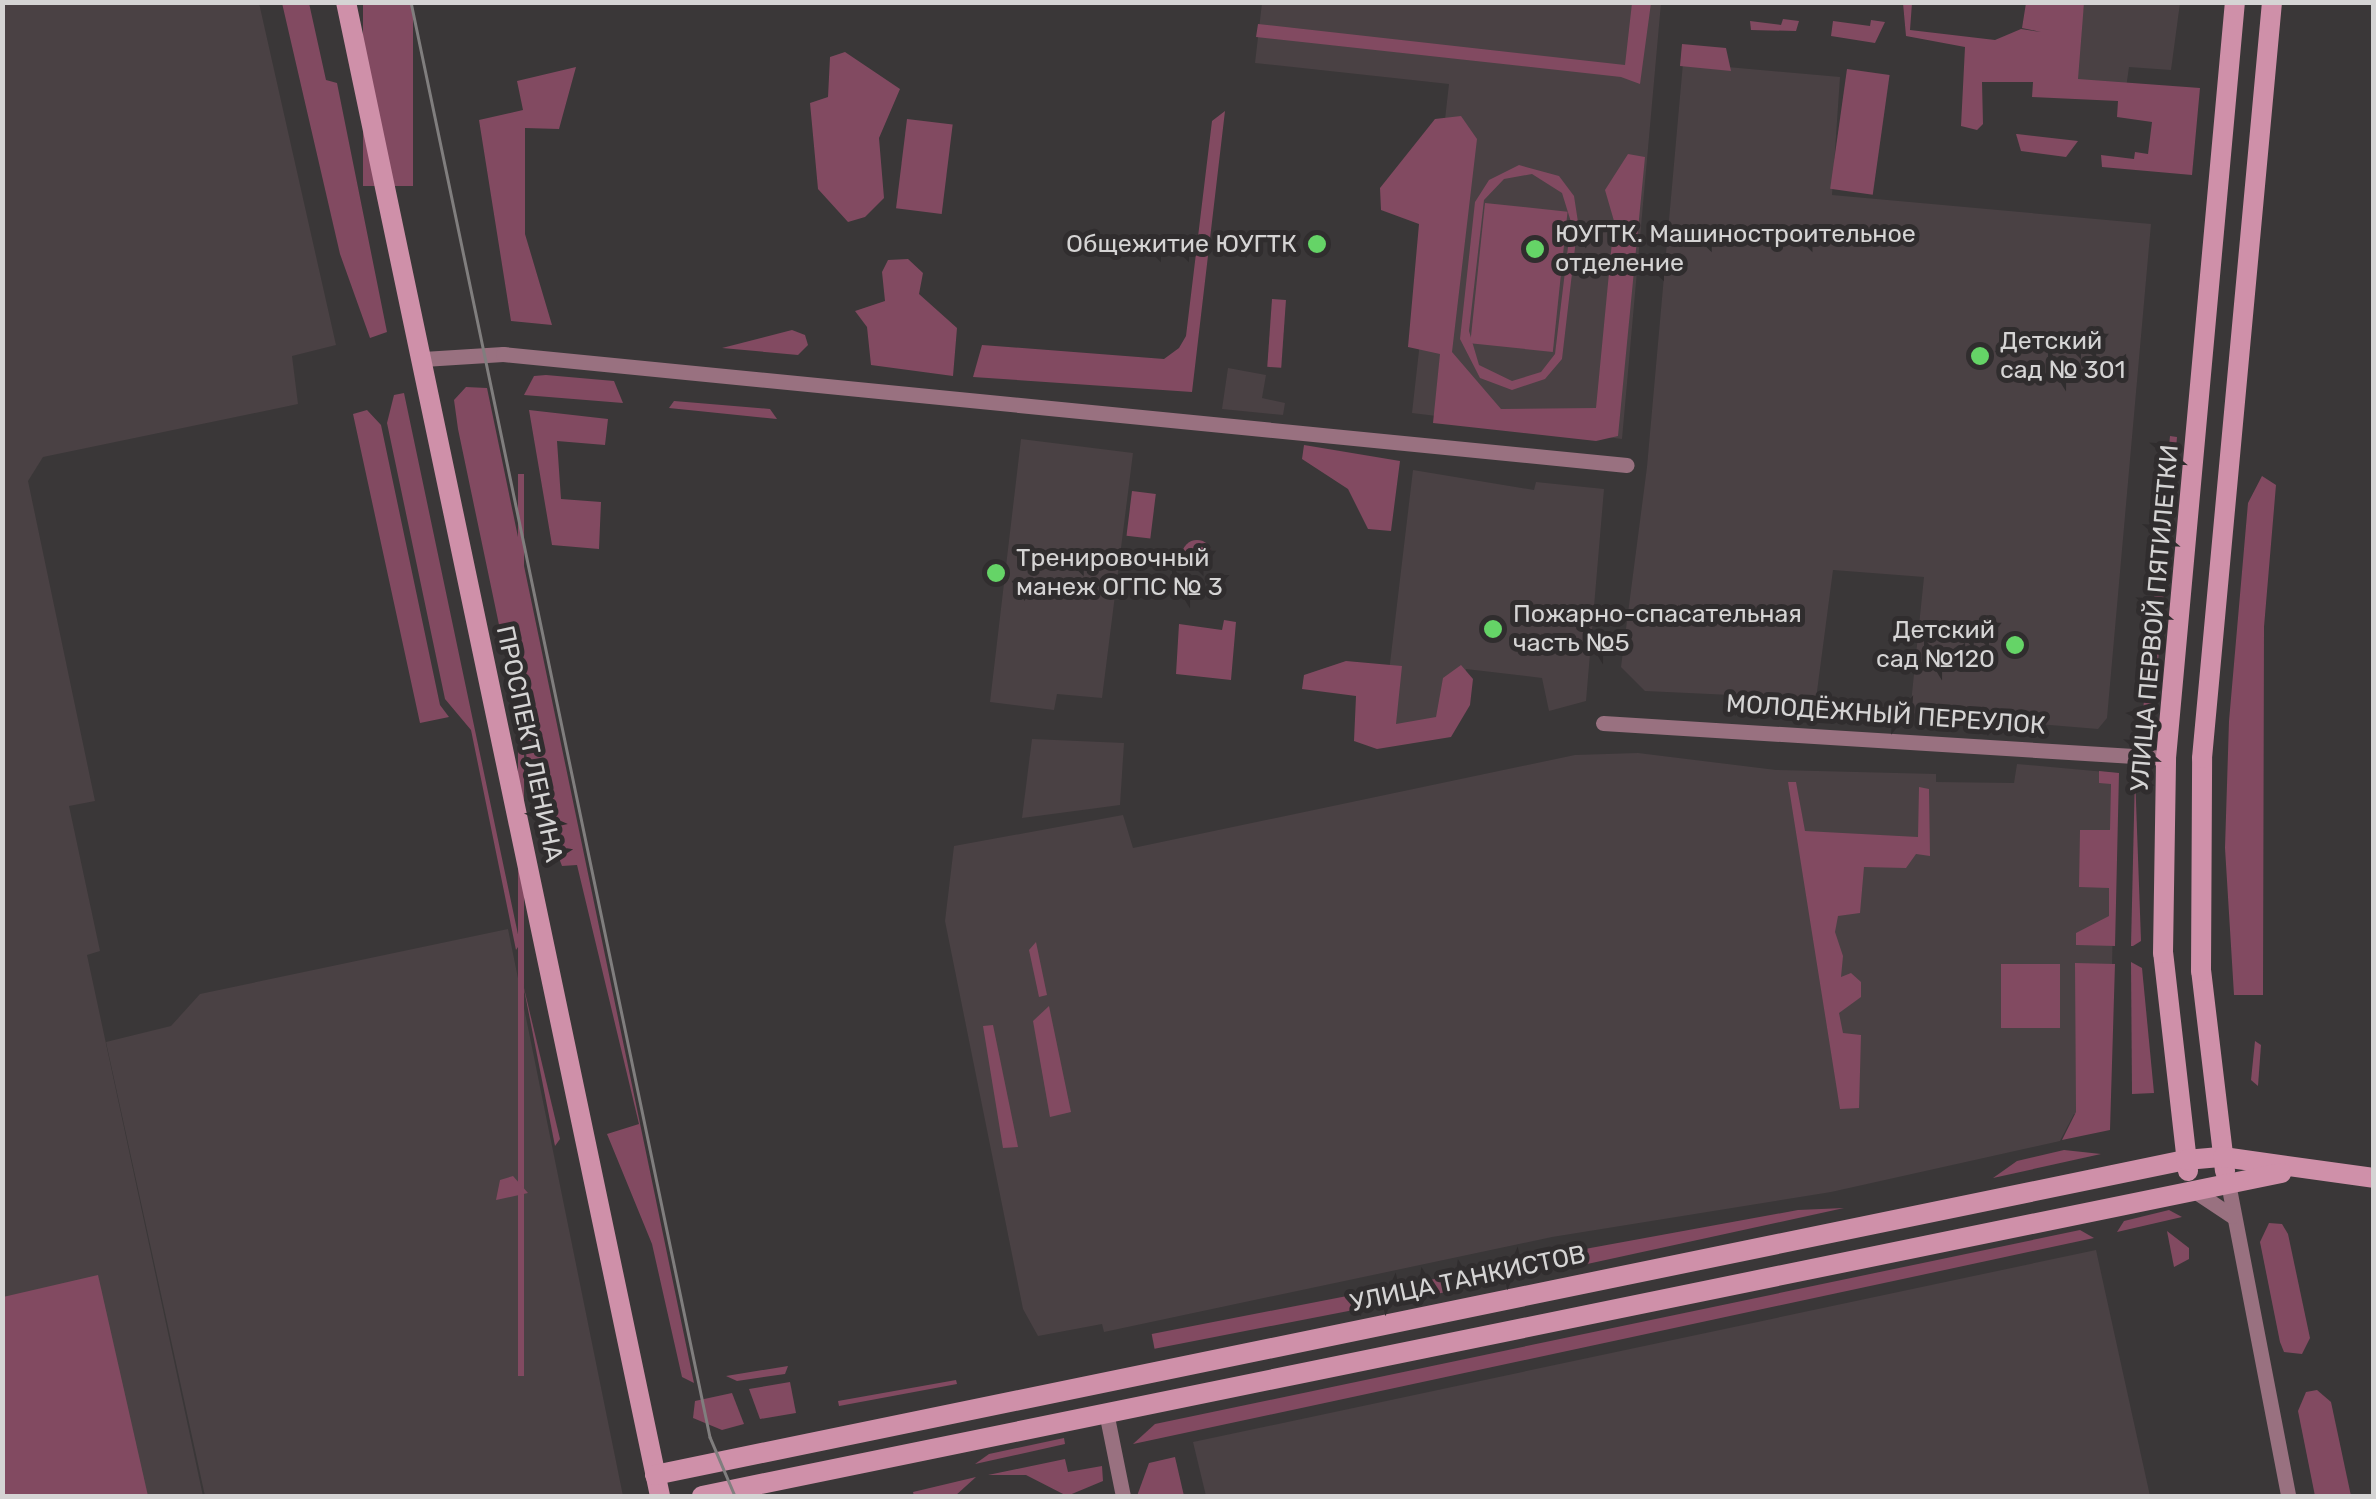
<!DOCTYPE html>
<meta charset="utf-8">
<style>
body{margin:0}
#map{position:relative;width:2376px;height:1499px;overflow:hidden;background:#3a3738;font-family:Rubik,sans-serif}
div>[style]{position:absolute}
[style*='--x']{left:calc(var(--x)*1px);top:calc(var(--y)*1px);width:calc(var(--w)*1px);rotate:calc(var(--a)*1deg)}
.built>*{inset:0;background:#4a4144}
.green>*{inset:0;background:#824a61;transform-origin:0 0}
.round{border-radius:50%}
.street>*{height:15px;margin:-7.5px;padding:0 7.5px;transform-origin:7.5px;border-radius:7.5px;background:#997180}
.secondary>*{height:20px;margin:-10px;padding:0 10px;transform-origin:10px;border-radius:10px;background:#cf90a9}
.tram>*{height:2.5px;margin:-1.25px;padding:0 1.25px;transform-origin:1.25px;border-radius:1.25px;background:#807e7e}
.dots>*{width:28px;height:28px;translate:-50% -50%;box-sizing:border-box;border:5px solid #302d2e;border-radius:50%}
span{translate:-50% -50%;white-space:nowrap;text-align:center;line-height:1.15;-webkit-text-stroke:10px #302d2e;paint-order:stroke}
.poi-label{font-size:25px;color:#d5d4d4}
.left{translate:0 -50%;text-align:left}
.right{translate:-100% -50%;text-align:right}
.street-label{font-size:25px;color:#d5d4d4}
.frame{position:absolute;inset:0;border:5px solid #d5d4d4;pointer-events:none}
</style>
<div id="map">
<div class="built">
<i style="clip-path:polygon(3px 3px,259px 3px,336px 345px,292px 356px,298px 404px,43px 457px,28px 481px,95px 801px,69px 806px,100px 951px,87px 955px,203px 1496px,3px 1496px)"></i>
<i style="clip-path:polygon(1262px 3px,1661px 3px,1622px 439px,1412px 413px,1449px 84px,1255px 63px)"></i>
<i style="clip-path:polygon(2084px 3px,2180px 3px,2171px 70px,2129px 67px,2126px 88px,2074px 81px)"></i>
<i style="clip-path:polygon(1683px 63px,1840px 77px,1832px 195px,2151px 224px,2107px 718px,2098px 729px,1910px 713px,1924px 577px,1833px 570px,1816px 699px,1645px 691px,1621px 667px,1647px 467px)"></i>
<i style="clip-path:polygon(1228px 368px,1266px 375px,1262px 398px,1285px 403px,1283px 415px,1222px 409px)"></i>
<i style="clip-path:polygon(1021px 439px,1133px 453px,1102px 698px,1057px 694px,1054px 710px,990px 702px)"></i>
<i style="clip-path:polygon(1413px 470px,1534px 490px,1536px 482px,1604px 489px,1586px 701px,1549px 711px,1542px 678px,1466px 669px,1451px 726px,1381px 739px)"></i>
<i style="clip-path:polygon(1032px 739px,1124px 743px,1120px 805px,1022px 818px)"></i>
<i style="clip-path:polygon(1638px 753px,1776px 770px,1936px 774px,1936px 782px,2014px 783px,2017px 764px,2116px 773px,2109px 1114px,2074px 1114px,2060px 1141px,1831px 1192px,1552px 1237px,1104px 1332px,1102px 1324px,1038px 1336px,1023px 1309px,945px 921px,954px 846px,1123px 815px,1133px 848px,1575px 755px)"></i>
<i style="clip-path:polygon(508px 929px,623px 1496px,205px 1496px,106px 1042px,171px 1026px,200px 994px)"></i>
<i style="clip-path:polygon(2096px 1250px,2150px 1496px,1206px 1496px,1193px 1442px)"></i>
</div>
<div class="green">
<i style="clip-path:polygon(282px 3px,309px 3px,326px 80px,337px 83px,387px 332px,370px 338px,340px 254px)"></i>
<i style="left:363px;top:3px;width:50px;height:183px"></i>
<i style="clip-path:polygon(1632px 3px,1651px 3px,1640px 84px,1621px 77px,1256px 37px,1258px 24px,1625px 65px)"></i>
<i style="clip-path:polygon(1903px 3px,1912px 3px,1910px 30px,1995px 40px,2021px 29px,2041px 32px,2022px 28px,2026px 3px,2084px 3px,2078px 79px,2200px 88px,2192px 175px,2102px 167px,2101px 155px,2134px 159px,2135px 152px,2148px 154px,2152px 122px,2117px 117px,2118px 101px,2032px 97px,2033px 82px,1982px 82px,1983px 124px,1977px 130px,1961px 126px,1965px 47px,1906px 36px)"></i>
<i style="clip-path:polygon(1783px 19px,1799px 21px,1796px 31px,1751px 30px,1750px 21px,1781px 25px)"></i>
<i style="clip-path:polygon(1871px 20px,1885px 22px,1875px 43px,1831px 36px,1833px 21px,1870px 26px)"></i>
<i style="clip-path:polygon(1682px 44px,1726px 48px,1731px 71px,1680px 66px)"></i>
<i style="clip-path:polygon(845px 52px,900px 89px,879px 138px,884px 198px,865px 217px,848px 222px,818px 189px,810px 103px,828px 97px,830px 57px)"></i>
<i style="clip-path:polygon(576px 67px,559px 129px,525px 128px,525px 234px,552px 325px,511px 321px,479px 120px,523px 110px,517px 81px)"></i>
<i style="left:1847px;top:69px;width:43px;height:121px;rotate:8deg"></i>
<i style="clip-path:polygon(1225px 111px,1192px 392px,973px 377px,982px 345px,1164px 359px,1179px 348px,1186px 336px,1212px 121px)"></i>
<i style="clip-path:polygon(1461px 116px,1477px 139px,1452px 352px,1501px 409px,1596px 408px,1614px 221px,1605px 190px,1628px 154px,1645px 157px,1618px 436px,1596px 441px,1433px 423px,1440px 354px,1408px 347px,1419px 224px,1381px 210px,1380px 188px,1435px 119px)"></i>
<i style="left:907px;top:119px;width:46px;height:90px;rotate:7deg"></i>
<i style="clip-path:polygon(2016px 134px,2017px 134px,2078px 141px,2066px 157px,2021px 151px)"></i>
<i style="clip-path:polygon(evenodd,1519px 165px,1559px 176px,1574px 196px,1578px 222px,1562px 359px,1545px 379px,1512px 390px,1480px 378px,1460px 339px,1475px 202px,1489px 180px,1519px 165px,1532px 174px,1562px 193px,1571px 222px,1555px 354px,1541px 372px,1512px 381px,1479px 365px,1469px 331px,1484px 200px,1504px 179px,1532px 174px)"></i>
<i style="left:1485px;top:203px;width:83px;height:141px;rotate:6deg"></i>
<i style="clip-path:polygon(908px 259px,923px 273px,919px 294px,957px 328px,953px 376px,871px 365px,867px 327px,855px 311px,885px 301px,882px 272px,888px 260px)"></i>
<i style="left:1272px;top:299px;width:14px;height:68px;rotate:4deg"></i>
<i style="clip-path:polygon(792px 330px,805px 335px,808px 345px,798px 355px,722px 348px)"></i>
<i style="clip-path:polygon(546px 375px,614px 381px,623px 403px,524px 395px,534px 376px)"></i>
<i style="clip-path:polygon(466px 387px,487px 388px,694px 1383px,682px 1377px,652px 1244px,607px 1134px,639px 1124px,577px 865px,562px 866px,534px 792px,458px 429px,454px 400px)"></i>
<i style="clip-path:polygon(404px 393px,520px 944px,516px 950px,471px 730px,445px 699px,387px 423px,394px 395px)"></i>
<i style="clip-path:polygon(674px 401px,770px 409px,777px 419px,669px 408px)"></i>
<i style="clip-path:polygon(367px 410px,381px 425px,440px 705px,449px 717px,420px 723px,353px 414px)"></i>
<i style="clip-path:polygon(529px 410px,608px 419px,605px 445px,557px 441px,561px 499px,601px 502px,599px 549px,552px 545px)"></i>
<i style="clip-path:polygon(2170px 436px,2177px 437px,2152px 734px,2140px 741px)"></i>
<i style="clip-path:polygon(1304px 445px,1400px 461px,1391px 531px,1368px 529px,1348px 489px,1302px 459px)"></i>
<i style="left:518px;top:474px;width:6px;height:902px"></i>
<i style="clip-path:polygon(2262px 476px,2276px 485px,2264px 627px,2263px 995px,2234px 995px,2225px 848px,2229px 721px,2248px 503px)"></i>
<i style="left:1132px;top:491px;width:24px;height:45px;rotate:7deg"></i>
<i class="round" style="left:1182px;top:540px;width:30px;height:30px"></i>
<i style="clip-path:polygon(1224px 620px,1236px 622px,1231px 680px,1176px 674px,1179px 624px,1222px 630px)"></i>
<i style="clip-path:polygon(1346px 661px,1402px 666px,1396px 724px,1436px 717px,1443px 678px,1461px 665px,1473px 679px,1470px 705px,1451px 737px,1377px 749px,1354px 741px,1356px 696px,1302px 689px,1304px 675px)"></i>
<i style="clip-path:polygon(2099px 771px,2119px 773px,2115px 946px,2076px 945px,2076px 933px,2109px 916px,2109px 888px,2079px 887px,2080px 830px,2110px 830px,2111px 784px,2099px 783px)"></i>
<i style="clip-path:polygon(2135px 774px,2141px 941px,2133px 946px,2131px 946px)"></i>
<i style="clip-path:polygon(1788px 782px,1796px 782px,1805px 831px,1918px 837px,1919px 787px,1929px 789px,1930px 856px,1916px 854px,1906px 868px,1864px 867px,1860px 913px,1838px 916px,1835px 932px,1843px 956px,1841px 977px,1851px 973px,1861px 982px,1861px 997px,1839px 1013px,1843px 1033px,1861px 1035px,1859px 1108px,1840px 1109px)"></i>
<i style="clip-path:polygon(1036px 942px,1047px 995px,1039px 997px,1029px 950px)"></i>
<i style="clip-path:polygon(2131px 962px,2142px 968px,2154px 1093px,2132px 1094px)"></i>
<i style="clip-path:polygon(2075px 963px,2115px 964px,2110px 1130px,2062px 1140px,2076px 1112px)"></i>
<i style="left:2001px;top:964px;width:59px;height:64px"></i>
<i style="clip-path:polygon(523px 984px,560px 1139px,555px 1146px)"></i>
<i style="clip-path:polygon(1049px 1006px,1071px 1112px,1050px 1117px,1033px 1021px)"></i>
<i style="clip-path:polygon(993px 1025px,1018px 1147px,1003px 1148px,983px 1026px)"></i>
<i style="clip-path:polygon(2255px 1041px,2261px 1045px,2258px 1086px,2251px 1080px)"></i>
<i style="clip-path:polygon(2064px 1150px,2101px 1154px,1993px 1178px,2017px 1161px)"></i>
<i style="clip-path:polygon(513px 1176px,528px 1193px,496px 1200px,500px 1180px)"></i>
<i style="clip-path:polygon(1844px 1208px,1578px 1266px,1574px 1251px,1798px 1210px)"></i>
<i style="clip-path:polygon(2169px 1210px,2182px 1217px,2117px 1232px,2124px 1221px)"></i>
<i style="clip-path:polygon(2269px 1223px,2282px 1224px,2288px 1234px,2310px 1338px,2302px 1354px,2284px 1352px,2280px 1342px,2260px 1242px)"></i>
<i style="clip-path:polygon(2080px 1230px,2094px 1238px,1133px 1444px,1155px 1424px)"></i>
<i style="clip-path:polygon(2167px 1231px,2189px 1248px,2189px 1259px,2174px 1267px)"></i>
<i style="left:1550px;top:1256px;width:14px;height:77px;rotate:78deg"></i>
<i style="clip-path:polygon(98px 1275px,148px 1496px,3px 1496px,3px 1297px)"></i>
<i style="left:1455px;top:1275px;width:15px;height:309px;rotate:79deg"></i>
<i style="clip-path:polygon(788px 1366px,785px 1374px,737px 1381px,726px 1376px)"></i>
<i style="clip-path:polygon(956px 1380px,957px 1384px,839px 1406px,838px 1401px)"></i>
<i style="clip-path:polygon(790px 1382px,796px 1413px,760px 1419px,749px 1389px)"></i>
<i style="clip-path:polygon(2317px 1390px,2331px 1402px,2351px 1496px,2315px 1496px,2298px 1411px,2306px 1392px)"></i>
<i style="clip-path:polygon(732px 1393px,744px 1424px,722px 1430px,693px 1418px,695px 1401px)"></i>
<i style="clip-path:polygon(1064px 1438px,1065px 1444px,975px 1464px,989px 1454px)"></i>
<i style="clip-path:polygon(1175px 1457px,1184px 1496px,1137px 1496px,1149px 1463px)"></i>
<i style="clip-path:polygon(1065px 1459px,1068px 1472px,1102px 1466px,1103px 1481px,1067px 1496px,1026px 1475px,988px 1475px)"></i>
<i style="clip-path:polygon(976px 1477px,955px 1496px,914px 1496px,913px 1492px)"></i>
</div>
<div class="street">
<i style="--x:423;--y:359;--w:80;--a:-3.6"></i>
<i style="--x:503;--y:354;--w:1129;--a:5.64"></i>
<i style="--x:1603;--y:723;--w:564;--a:3.56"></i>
<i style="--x:2228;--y:1183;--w:319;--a:79.1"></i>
<i style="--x:2193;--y:1190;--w:47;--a:33.7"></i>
<i style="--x:1106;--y:1412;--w:86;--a:78.6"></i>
</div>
<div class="secondary">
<i style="--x:346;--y:2;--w:1527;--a:78.13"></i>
<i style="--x:2188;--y:1171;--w:219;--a:-96.5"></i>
<i style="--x:2163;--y:953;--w:195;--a:-89.1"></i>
<i style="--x:2166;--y:758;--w:759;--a:-84.79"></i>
<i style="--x:2225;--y:1171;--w:201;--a:-96.8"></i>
<i style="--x:2201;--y:971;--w:213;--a:-89.7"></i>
<i style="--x:2202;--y:758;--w:759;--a:-84.71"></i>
<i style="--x:655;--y:1475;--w:1563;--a:-11.63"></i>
<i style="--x:2186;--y:1160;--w:37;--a:-5"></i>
<i style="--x:2223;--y:1157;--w:152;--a:7.9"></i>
<i style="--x:702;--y:1496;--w:1612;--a:-11.56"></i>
</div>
<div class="tram">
<i style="--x:411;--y:2;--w:1466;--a:78.23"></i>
<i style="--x:710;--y:1437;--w:64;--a:67"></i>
<i style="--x:983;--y:1496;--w:36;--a:0"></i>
</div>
<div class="dots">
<i style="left:1317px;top:244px;background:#65d467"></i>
<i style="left:1535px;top:249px;background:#65d467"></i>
<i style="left:1980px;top:356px;background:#65d467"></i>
<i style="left:996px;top:573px;background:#65d467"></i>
<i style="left:1493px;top:629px;background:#65d467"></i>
<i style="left:2015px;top:645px;background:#65d467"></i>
</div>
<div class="poi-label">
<span class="left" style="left:1555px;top:249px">ЮУГТК. Машиностроительное<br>отделение</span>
<span class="right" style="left:1297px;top:244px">Общежитие ЮУГТК</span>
<span class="left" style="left:2000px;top:356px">Детский<br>сад № 301</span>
<span class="left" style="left:1016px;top:573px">Тренировочный<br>манеж ОГПС № 3</span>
<span class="left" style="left:1513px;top:629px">Пожарно-спасательная<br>часть №5</span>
<span class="right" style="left:1995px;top:645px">Детский<br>сад №120</span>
</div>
<div class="street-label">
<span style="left:2155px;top:618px;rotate:-85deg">УЛИЦА ПЕРВОЙ ПЯТИЛЕТКИ</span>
<span style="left:1886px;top:715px;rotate:4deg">МОЛОДЁЖНЫЙ ПЕРЕУЛОК</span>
<span style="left:529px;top:744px;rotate:78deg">ПРОСПЕКТ ЛЕНИНА</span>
<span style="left:1468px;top:1279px;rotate:-12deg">УЛИЦА ТАНКИСТОВ</span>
</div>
<div class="frame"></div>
</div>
